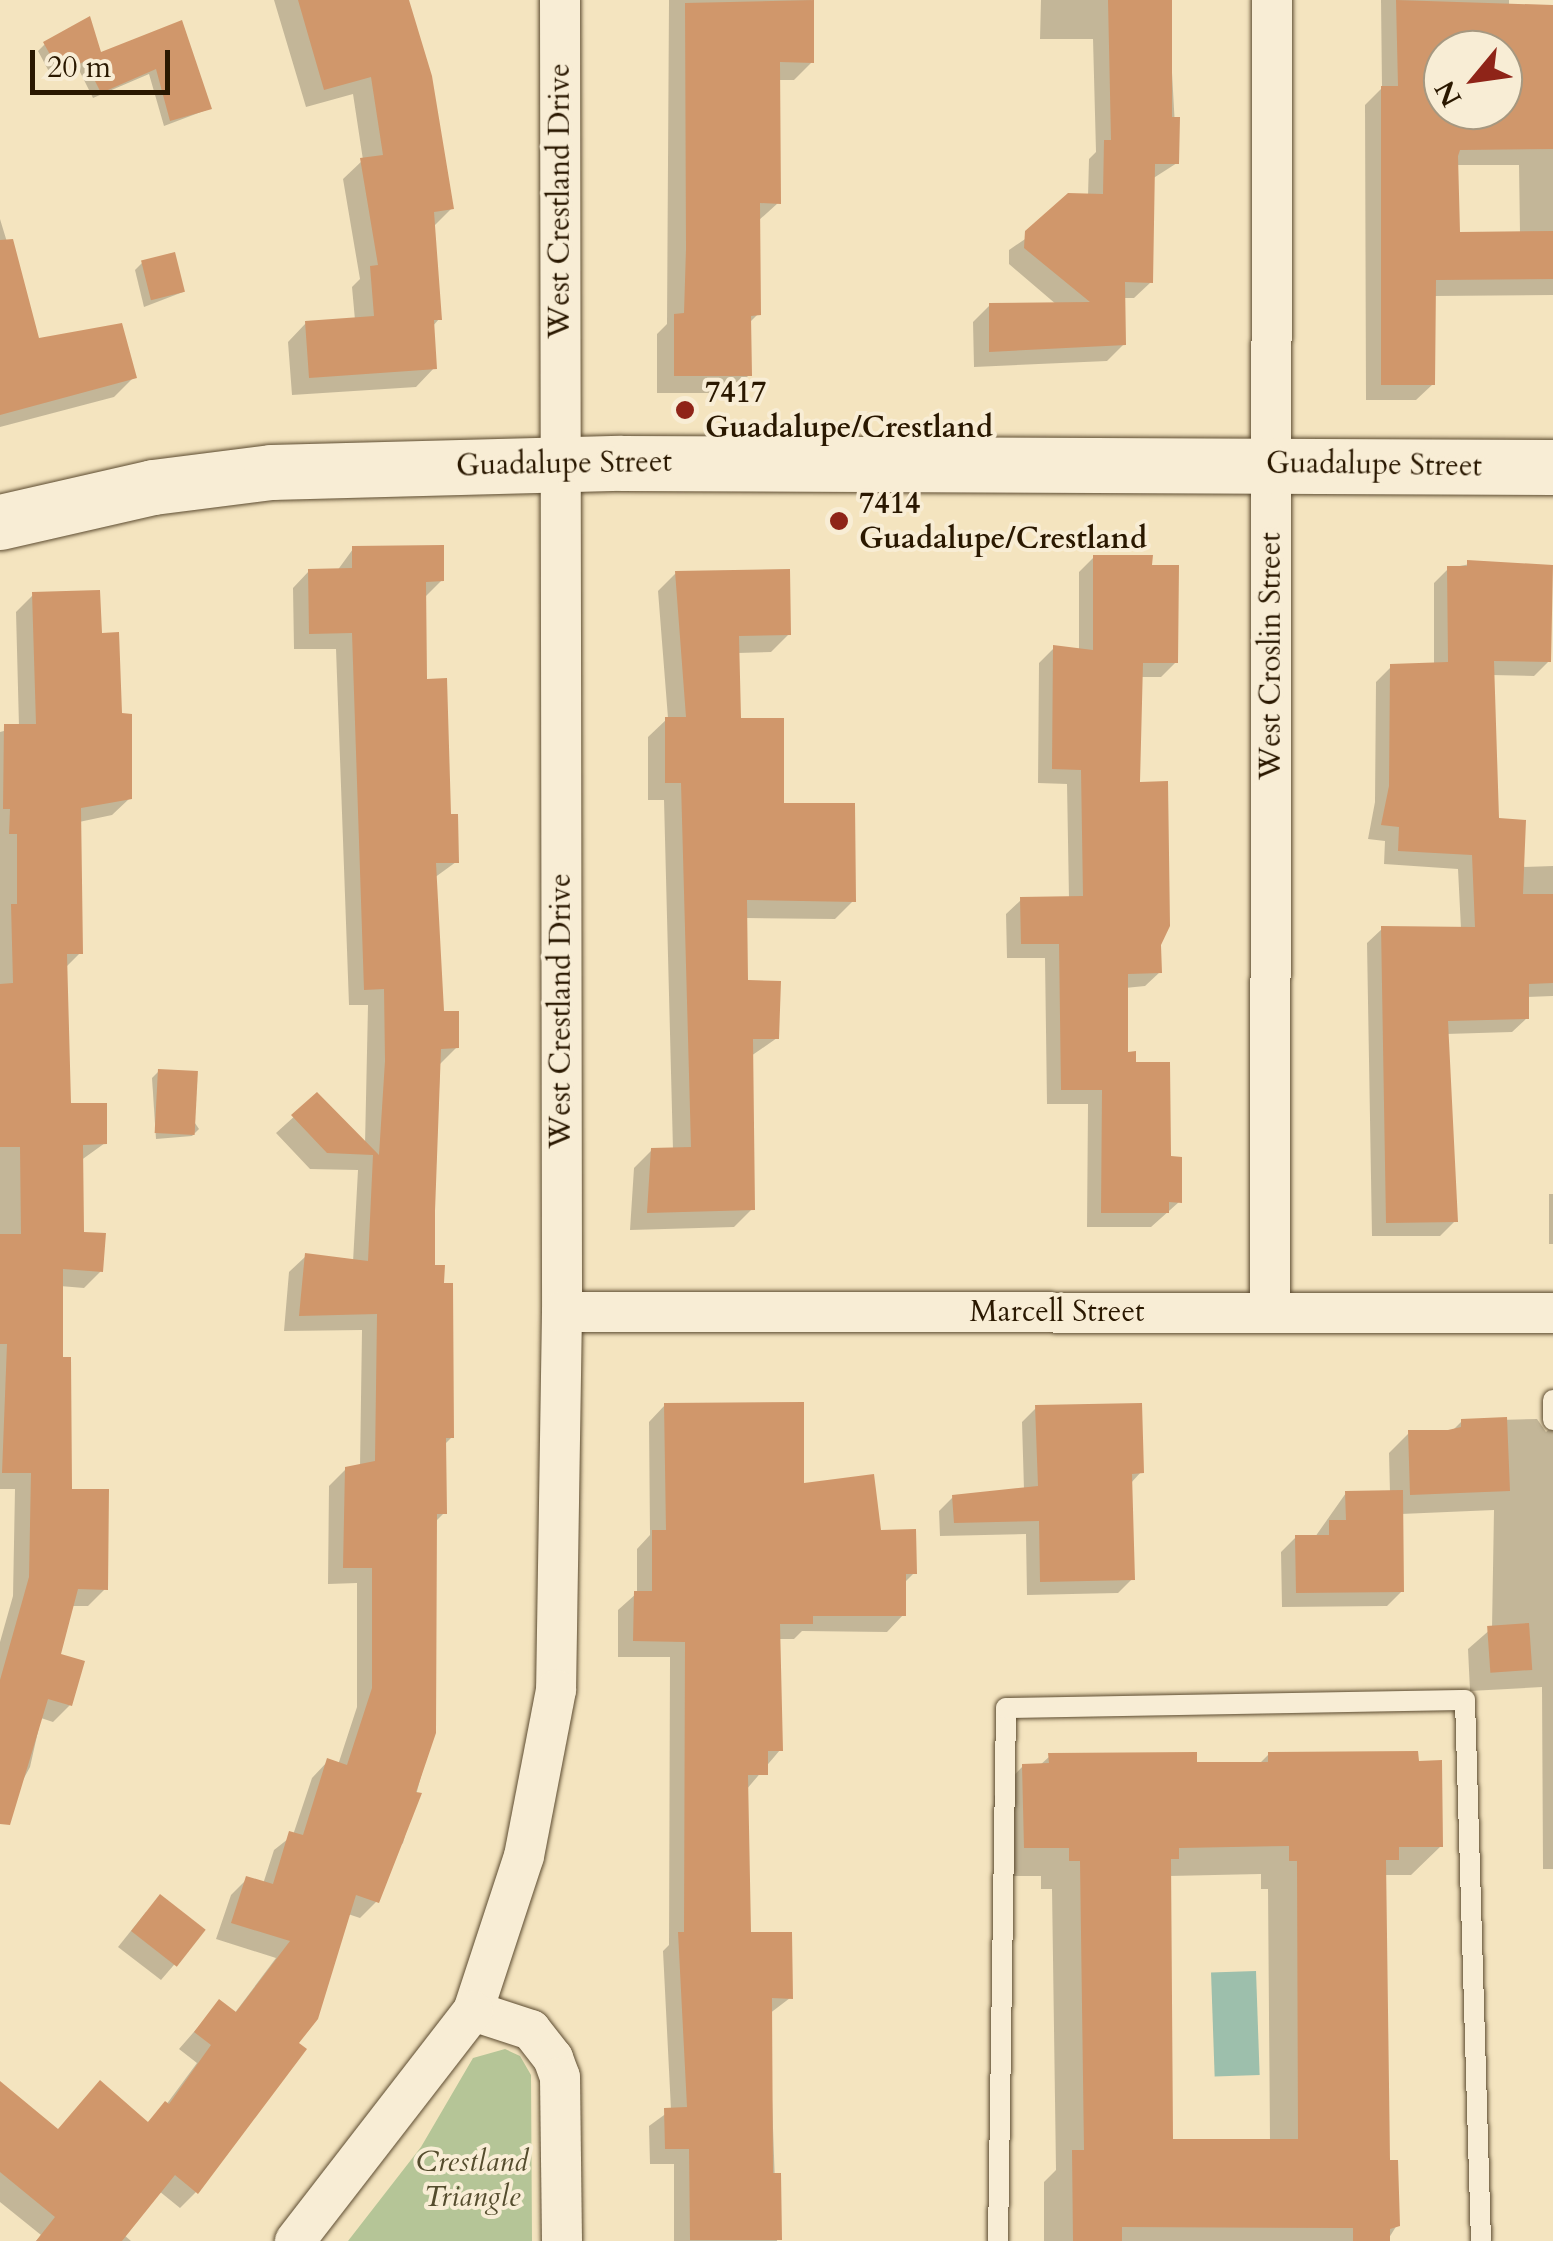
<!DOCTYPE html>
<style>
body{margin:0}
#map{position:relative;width:1553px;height:2241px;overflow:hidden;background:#f4e4bf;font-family:Cardo,serif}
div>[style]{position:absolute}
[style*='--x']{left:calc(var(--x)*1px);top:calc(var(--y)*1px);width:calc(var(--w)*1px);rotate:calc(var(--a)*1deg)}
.green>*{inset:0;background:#b5c597}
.water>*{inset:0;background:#9dbfac;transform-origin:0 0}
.shadow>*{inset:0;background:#0003;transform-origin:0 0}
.building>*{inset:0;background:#d0976b;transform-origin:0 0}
.roads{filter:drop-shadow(0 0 2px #5c4b30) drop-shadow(0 0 2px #5c4b30)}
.lane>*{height:20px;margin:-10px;padding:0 10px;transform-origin:10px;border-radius:10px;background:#f8edd5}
.street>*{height:40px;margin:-20px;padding:0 20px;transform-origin:20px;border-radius:20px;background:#f8edd5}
.secondary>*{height:55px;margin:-27.5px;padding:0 27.5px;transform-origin:27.5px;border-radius:27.5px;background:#f8edd5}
.dots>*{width:28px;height:28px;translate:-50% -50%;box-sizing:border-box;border:5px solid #f8edd5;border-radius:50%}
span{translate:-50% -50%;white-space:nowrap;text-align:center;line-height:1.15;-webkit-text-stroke:8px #f8edd5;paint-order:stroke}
.street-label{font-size:30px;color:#2a1800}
.poi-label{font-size:30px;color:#2a1800;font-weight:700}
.left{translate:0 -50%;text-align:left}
.park-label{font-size:30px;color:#544c2d;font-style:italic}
.north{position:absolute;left:1423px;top:30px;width:100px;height:100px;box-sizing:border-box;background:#f8edd5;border:2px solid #a69880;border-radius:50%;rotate:241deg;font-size:28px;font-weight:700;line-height:40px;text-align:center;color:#2a1800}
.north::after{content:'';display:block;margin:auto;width:35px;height:45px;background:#8f2418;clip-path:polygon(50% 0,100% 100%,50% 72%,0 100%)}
.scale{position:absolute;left:30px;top:50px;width:140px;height:45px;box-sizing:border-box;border:5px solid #2a1800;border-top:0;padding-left:12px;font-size:30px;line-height:35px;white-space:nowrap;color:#2a1800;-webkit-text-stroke:8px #f8edd5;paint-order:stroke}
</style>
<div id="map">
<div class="green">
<i style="clip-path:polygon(505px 2049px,520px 2056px,531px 2075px,532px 2241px,348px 2241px,421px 2147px,473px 2058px)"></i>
</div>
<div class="water">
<i style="left:1256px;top:1971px;width:104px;height:45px;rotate:88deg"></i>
</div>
<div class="shadow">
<i style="clip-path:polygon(274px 0,408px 0,452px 208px,433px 227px,439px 319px,432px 327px,434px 368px,416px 387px,292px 395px,288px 342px,306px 323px,355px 320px,352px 287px,360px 279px,343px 179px,363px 160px,353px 94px,306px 107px)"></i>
<i style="clip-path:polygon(669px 0,811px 0,812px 62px,794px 80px,778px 80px,778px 203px,758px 221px,758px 314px,749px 323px,749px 375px,731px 393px,657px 393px,657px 334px,667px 324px)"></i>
<i style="clip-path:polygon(1041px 0,1168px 0,1177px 163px,1152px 179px,1151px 282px,1134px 298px,1123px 298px,1124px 344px,1107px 361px,974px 367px,973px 322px,990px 305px,1057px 305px,1009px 264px,1009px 250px,1088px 196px,1089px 159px,1096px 152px,1093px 39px,1040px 39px)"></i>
<i style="clip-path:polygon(evenodd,1381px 0,1509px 0,1509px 8px,1553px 7px,1553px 295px,1433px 296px,1433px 384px,1416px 400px,1366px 400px,1365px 105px,1382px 88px,1381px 0,1443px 50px,1503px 50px,1503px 110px,1443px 110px,1443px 50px,1381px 0,1458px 165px,1519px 165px,1520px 234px,1457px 235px,1458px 165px)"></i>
<i style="clip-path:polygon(181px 23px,209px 109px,164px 126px,149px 74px,93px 98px,77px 66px,53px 79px,38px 51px,45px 44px,100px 55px)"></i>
<i style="clip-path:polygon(0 219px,37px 341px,134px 377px,114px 397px,0 427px)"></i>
<i style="clip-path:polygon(142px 263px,183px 292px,144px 307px,135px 270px)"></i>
<i style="clip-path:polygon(353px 549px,442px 580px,425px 597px,424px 681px,456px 862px,434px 878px,441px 1014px,457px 1047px,440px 1064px,432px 1267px,452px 1437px,444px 1445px,444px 1513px,435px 1522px,433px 1732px,403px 1843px,392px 1854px,377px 1901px,360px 1918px,348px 1914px,196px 2192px,180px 2208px,159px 2191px,124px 2235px,131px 2241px,36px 2241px,41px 2235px,0 2202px,0 2099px,56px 2131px,146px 2124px,166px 2105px,197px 2063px,179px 2049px,220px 2002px,234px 2014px,276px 1958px,216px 1939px,231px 1895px,247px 1879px,263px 1884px,274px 1850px,293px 1835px,312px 1778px,328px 1761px,338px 1765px,357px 1707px,357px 1583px,328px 1584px,329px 1486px,346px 1469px,360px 1466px,362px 1330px,284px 1331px,289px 1272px,306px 1256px,353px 1262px,358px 1170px,310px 1169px,276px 1133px,317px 1096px,365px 1145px,368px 1005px,349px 1005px,336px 649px,294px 649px,293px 588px,309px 571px,337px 571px)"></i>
<i style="clip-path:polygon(1094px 557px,1176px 662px,1161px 677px,1140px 677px,1138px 784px,1160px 972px,1145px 986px,1125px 988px,1126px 1055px,1179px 1202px,1151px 1227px,1087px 1227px,1088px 1104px,1047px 1104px,1045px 958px,1007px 958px,1006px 914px,1021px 900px,1069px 899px,1067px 784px,1038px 783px,1039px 663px,1054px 648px,1079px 651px,1079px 572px)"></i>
<i style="clip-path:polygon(1481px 562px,1549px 661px,1534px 676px,1492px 675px,1496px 820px,1522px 867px,1553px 866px,1553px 996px,1527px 997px,1527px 1018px,1512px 1032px,1446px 1034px,1455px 1221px,1440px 1236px,1372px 1236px,1367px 943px,1382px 929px,1461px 929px,1458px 869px,1384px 864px,1385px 841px,1368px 839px,1375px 802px,1376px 682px,1391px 667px,1434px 665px,1434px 583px,1449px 568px)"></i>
<i style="clip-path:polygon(676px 573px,789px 634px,771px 652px,737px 653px,738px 720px,781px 806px,853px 901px,835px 919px,745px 918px,745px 983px,777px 1038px,751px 1056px,752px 1209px,734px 1227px,630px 1230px,634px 1168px,652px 1150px,673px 1150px,664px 800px,648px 800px,648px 737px,668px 718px,658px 591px)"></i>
<i style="clip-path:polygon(33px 595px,99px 636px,130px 798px,112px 815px,79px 822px,80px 953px,65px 968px,68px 1106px,105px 1143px,80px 1161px,81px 1234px,101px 1271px,84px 1288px,60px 1286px,60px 1359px,70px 1491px,105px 1589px,88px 1606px,71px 1606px,58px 1656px,70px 1705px,53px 1722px,41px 1718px,30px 1767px,0 1822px,0 1642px,13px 1596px,15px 1489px,0 1489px,0 732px,19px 727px,16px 612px)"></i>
<i style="clip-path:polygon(159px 1071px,199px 1129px,192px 1136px,156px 1139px,152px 1078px)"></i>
<i style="left:1553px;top:1194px;width:50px;height:4px;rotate:90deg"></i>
<i style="clip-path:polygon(665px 1405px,879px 1532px,914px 1573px,903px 1584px,903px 1615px,887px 1632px,802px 1631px,794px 1639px,778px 1639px,780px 1750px,746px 1790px,748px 1934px,790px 1998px,769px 2014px,777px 2241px,674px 2241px,674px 2164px,650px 2164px,649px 2126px,671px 2110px,663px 1951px,669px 1945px,670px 1657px,618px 1657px,618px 1610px,637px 1593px,637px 1549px,650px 1535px,649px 1422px)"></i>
<i style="clip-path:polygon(1036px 1408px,1141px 1472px,1130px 1484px,1132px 1579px,1118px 1593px,1027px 1595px,1026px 1534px,940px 1536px,939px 1511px,953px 1497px,1024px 1490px,1022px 1422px)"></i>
<i style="clip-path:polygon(1537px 1419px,1546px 1432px,1553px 1425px,1553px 1869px,1543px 1869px,1542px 1687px,1470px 1691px,1468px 1649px,1492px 1628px,1494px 1510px,1401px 1514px,1402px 1591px,1387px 1606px,1282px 1607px,1281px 1552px,1296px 1537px,1315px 1537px,1346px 1493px,1390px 1493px,1389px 1453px,1409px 1433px,1451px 1432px,1462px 1421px)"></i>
<i style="clip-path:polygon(evenodd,1269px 1754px,1441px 1846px,1411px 1875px,1384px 1875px,1387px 2163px,1397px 2225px,1387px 2241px,1044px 2241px,1044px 2182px,1056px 2170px,1052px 1889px,1041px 1889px,1041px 1876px,995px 1876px,994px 1796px,1023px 1766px,1039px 1766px,1050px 1756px,1194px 1765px,1259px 1764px,1269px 1754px,1261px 1874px,1261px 1889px,1268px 1889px,1270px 2142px,1171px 2142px,1169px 1876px,1261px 1874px)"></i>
<i style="clip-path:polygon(146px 1912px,203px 1931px,161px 1980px,118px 1947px)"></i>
</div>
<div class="building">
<i style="clip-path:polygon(298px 0,409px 0,432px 76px,454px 209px,434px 212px,442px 320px,434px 320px,437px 369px,309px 378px,305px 321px,374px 316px,370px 266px,378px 265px,360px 158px,383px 155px,371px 77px,324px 90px)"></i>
<i style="clip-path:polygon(814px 0,814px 63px,780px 62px,781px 204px,760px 203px,761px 315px,751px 316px,752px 376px,674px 376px,674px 314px,684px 313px,686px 249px,685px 3px)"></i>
<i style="clip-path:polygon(1108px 0,1172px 0,1172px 117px,1180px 117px,1179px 164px,1155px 164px,1153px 283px,1125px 282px,1126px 345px,989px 352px,989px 303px,1090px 302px,1024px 248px,1025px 231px,1068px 193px,1103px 194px,1104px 140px,1111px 140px)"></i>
<i style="clip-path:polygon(evenodd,1396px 0,1553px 5px,1553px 149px,1460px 150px,1458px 156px,1460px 232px,1553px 231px,1553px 279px,1436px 280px,1435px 385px,1381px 385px,1381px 86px,1398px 86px,1396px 0,1443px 50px,1503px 50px,1503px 110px,1443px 110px,1443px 50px)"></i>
<i style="clip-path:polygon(90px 16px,101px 52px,182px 20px,212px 109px,170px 121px,156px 69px,101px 93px,85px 61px,61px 74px,43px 42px)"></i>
<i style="clip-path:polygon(13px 239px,39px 338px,122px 323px,137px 378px,0 415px,0 240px)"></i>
<i style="left:175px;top:252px;width:41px;height:35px;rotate:76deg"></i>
<i style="clip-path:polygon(444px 545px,444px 581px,426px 582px,427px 679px,447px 678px,451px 814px,458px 814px,459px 863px,436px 863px,444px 1011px,459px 1011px,459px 1048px,441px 1049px,435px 1211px,435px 1265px,445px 1265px,444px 1283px,453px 1283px,454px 1438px,446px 1438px,447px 1514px,437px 1514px,436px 1733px,416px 1792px,422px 1793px,379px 1903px,356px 1895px,318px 2019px,299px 2043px,307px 2049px,198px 2194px,175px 2175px,122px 2241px,36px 2241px,55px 2217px,0 2172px,0 2081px,58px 2129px,100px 2080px,148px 2122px,165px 2101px,169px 2104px,211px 2045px,194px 2032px,219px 1999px,236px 2012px,290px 1941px,231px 1923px,246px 1876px,273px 1884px,289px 1831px,303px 1835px,327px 1758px,347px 1765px,372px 1688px,372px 1568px,343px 1568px,345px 1467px,375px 1461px,377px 1314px,299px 1316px,305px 1253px,368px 1261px,373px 1155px,327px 1153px,291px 1115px,317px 1092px,379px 1155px,385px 1061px,384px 989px,364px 990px,352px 633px,309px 634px,308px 569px,352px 568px,352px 546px)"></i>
<i style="clip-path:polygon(1093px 555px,1153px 555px,1152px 565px,1179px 565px,1178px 663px,1143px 663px,1140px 782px,1168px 781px,1170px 926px,1161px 945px,1162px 973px,1128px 974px,1128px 1052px,1136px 1051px,1136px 1062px,1170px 1062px,1171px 1156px,1182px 1157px,1182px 1203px,1169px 1202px,1169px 1213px,1101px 1213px,1102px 1090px,1061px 1090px,1059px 944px,1021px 944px,1020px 897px,1083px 896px,1081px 770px,1052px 769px,1053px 645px,1093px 650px)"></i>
<i style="clip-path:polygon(1467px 560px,1553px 565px,1551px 662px,1494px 661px,1499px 818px,1526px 820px,1523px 894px,1553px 894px,1553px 983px,1529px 984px,1529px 1019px,1448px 1021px,1458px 1222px,1386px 1223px,1381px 926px,1475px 927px,1472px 855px,1398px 851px,1399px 827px,1381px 825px,1389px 786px,1390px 664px,1448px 662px,1447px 566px,1467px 566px)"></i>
<i style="clip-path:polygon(790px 569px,791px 635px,739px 636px,741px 718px,784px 718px,784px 803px,855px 803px,856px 902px,747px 900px,748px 980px,781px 981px,779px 1039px,753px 1039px,755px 1210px,647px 1213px,651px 1148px,691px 1147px,681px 783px,665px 783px,665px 717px,686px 717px,675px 571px)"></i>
<i style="clip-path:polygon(100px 590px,102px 633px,119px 632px,122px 713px,132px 714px,132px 799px,81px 808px,83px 954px,67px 954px,71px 1103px,107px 1103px,107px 1144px,83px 1145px,84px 1232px,106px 1233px,103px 1272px,63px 1269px,63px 1357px,71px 1357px,72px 1489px,109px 1489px,108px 1590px,78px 1589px,61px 1654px,85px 1661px,72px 1706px,48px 1699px,10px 1825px,0 1824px,0 1680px,29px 1577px,31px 1473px,2px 1473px,7px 1344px,0 1344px,0 1234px,21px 1234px,20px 1147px,0 1147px,0 984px,13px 983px,11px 904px,17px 904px,17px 834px,9px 834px,10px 809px,3px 809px,4px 724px,36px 724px,32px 592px)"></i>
<i style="left:158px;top:1069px;width:40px;height:64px;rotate:3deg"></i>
<i style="clip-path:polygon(804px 1402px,804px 1483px,874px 1474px,881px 1530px,916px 1529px,917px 1574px,906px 1574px,906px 1616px,813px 1616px,813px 1624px,780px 1624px,783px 1751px,768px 1751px,768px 1775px,748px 1775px,751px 1932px,792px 1932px,793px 1999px,772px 1998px,773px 2173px,781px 2173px,782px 2240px,690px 2240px,689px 2149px,665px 2149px,664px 2108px,687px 2107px,678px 1932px,684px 1932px,685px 1642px,633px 1641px,634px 1591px,652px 1591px,652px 1530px,666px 1530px,664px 1403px)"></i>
<i style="clip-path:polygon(1142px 1403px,1144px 1473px,1132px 1474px,1135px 1580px,1040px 1582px,1039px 1521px,954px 1523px,952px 1495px,1038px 1486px,1035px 1405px)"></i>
<i style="clip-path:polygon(1507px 1417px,1510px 1491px,1410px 1495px,1408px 1430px,1448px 1430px,1461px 1427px,1461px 1419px)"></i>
<i style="clip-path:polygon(1403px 1490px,1404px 1592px,1296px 1593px,1295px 1535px,1329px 1535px,1329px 1520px,1346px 1520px,1345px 1491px)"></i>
<i style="left:1529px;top:1623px;width:47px;height:42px;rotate:86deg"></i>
<i style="clip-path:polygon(evenodd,1418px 1751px,1419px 1761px,1442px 1760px,1443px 1847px,1399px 1847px,1399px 1860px,1386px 1860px,1390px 2160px,1398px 2160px,1400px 2226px,1390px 2229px,1390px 2241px,1353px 2241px,1353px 2228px,1122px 2227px,1122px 2241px,1073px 2241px,1072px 2150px,1084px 2150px,1080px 1861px,1069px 1861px,1069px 1848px,1024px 1848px,1022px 1764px,1049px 1763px,1048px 1753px,1197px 1752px,1197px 1762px,1268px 1762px,1268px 1752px,1418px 1751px,1289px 1846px,1289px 1861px,1297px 1861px,1298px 2139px,1173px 2139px,1171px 1859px,1179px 1859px,1179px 1848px,1289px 1846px)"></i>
<i style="left:160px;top:1894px;width:58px;height:47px;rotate:38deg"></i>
</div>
<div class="roads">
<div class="lane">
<i style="--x:1553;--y:1400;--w:20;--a:90"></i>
<i style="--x:998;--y:2241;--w:533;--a:-89.14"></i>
<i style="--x:1006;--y:1708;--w:459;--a:-1"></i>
<i style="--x:1465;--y:1700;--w:541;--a:88.31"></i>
</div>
<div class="street">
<i style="--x:560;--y:0;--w:1312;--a:89.91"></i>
<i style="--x:562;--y:1312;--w:378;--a:90.9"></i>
<i style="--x:556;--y:1690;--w:169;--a:100.9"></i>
<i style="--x:524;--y:1856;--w:163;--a:108.2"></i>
<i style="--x:473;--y:2011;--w:61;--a:18.1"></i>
<i style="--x:531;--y:2030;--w:36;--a:52"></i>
<i style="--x:553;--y:2058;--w:20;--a:70"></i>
<i style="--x:560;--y:2077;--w:164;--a:89.3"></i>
<i style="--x:1270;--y:1311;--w:1311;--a:-89.91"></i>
<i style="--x:562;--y:1312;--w:991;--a:0.06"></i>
<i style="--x:295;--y:2241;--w:291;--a:-52.3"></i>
</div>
<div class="secondary">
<i style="--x:0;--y:522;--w:157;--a:-12.9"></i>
<i style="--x:153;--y:487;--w:119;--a:-7.2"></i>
<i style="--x:271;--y:472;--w:350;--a:-1.5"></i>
<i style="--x:621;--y:463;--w:932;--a:0.25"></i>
</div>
</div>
<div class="dots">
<i style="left:685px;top:410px;background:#8f2418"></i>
<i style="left:839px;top:521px;background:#8f2418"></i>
</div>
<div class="street-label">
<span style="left:560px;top:201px;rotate:-90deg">West Crestland Drive</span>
<span style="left:564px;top:464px;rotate:-1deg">Guadalupe Street</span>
<span style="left:1374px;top:465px;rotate:1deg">Guadalupe Street</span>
<span style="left:1271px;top:656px;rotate:-90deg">West Croslin Street</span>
<span style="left:561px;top:1011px;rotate:-90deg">West Crestland Drive</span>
<span style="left:1057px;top:1312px">Marcell Street</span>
</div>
<div class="poi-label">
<span class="left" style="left:705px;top:410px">7417<br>Guadalupe/Crestland</span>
<span class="left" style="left:859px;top:521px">7414<br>Guadalupe/Crestland</span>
</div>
<div class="park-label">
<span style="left:472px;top:2179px">Crestland<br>Triangle</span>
</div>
<div class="north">N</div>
<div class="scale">20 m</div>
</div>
